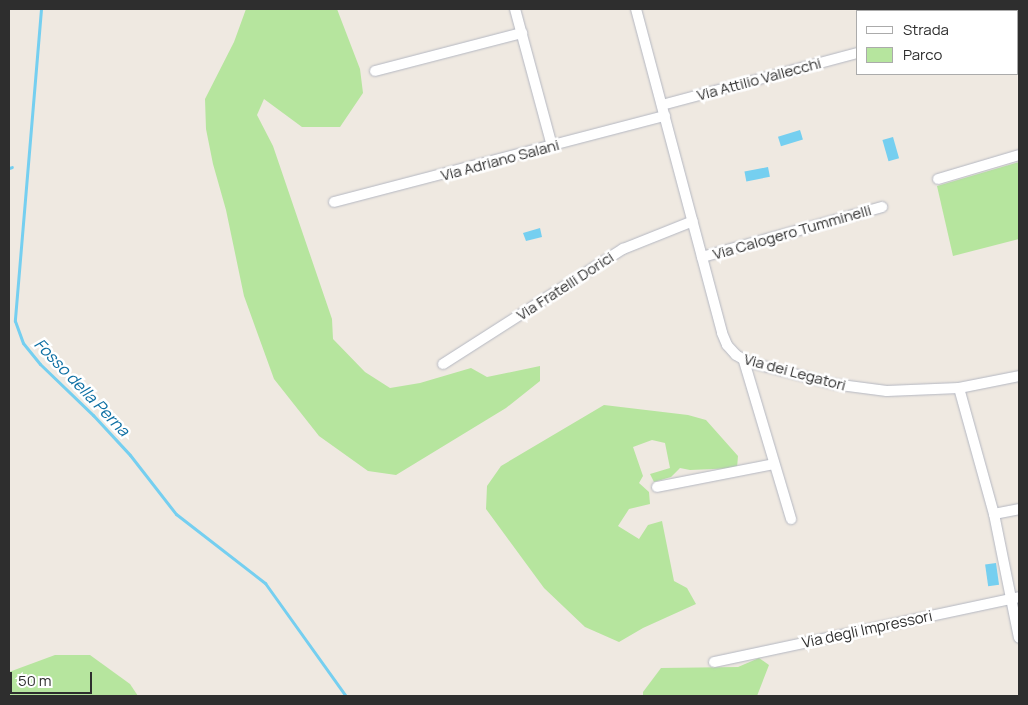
<!DOCTYPE html>
<style>
body{margin:0}
#map{position:relative;width:1028px;height:705px;overflow:hidden;background:#efe9e1;font-family:Manrope,sans-serif}
div>[style]{position:absolute}
[style*='--x']{left:calc(var(--x)*1px);top:calc(var(--y)*1px);width:calc(var(--w)*1px);rotate:calc(var(--a)*1deg)}
.green>*{inset:0;background:#b6e59e}
.water>*{inset:0;background:#75cff0;transform-origin:0 0}
.stream>*{height:3px;margin:-1.5px;padding:0 1.5px;transform-origin:1.5px;border-radius:1.5px;background:#75cff0}
.roads{filter:drop-shadow(0 0 1px #b4b7c1) drop-shadow(0 0 1px #b4b7c1)}
.street>*{height:10px;margin:-5px;padding:0 5px;transform-origin:5px;border-radius:5px;background:#fff}
span{translate:-50% -50%;white-space:nowrap;text-align:center;line-height:1.15;-webkit-text-stroke:5px #fff;paint-order:stroke}
.street-label{font-size:15px;color:#2e2e2e}
.water-label{font-size:16px;color:#0d6fa3;font-style:italic}
.frame{position:absolute;inset:0;border:10px solid #2e2e2e;pointer-events:none}
.legend{position:absolute;left:856px;top:10px;width:162px;height:65px;box-sizing:border-box;background:#fff;border:1px solid #ababab;margin:0;padding:6px 9px;list-style:none;font-size:15px;color:#2e2e2e}
.legend li{display:flex;align-items:center;gap:10px;height:25px}
.legend b{width:25px;border:1px solid #ababab}
.scale{position:absolute;left:10px;top:672px;width:82px;height:22px;box-sizing:border-box;border:2px solid #2e2e2e;border-top:0;padding-left:6px;font-size:15px;line-height:18px;white-space:nowrap;color:#2e2e2e;-webkit-text-stroke:4px #fff;paint-order:stroke}
</style>
<div id="map">
<div class="green">
<i style="clip-path:polygon(246px 9px,337px 9px,360px 69px,363px 93px,340px 127px,302px 127px,264px 99px,257px 115px,273px 146px,332px 319px,333px 339px,365px 372px,390px 388px,420px 383px,471px 368px,487px 377px,540px 366px,540px 381px,506px 408px,396px 475px,368px 471px,319px 436px,274px 379px,244px 296px,226px 210px,213px 164px,206px 129px,205px 99px,234px 42px)"></i>
<i style="clip-path:polygon(1019px 162px,1019px 239px,953px 256px,937px 186px)"></i>
<i style="clip-path:polygon(604px 405px,688px 415px,706px 420px,738px 456px,737px 468px,690px 470px,680px 468px,671px 477px,654px 482px,650px 474px,670px 468px,665px 443px,652px 440px,633px 447px,643px 476px,639px 483px,649px 492px,650px 504px,629px 509px,618px 526px,639px 539px,648px 525px,662px 521px,674px 581px,687px 588px,696px 604px,643px 628px,619px 642px,585px 627px,544px 588px,486px 509px,487px 486px,501px 466px)"></i>
<i style="clip-path:polygon(55px 655px,90px 655px,130px 684px,138px 696px,9px 696px,9px 672px)"></i>
<i style="clip-path:polygon(759px 658px,769px 665px,757px 696px,643px 696px,643px 692px,661px 668px,738px 667px)"></i>
</div>
<div class="water">
<i style="left:800px;top:130px;width:10px;height:23px;rotate:73deg"></i>
<i style="left:893px;top:137px;width:22px;height:11px;rotate:74deg"></i>
<i style="left:768px;top:167px;width:10px;height:24px;rotate:79deg"></i>
<i style="clip-path:polygon(540px 228px,542px 237px,526px 241px,523px 233px)"></i>
<i style="left:996px;top:563px;width:22px;height:11px;rotate:82deg"></i>
</div>
<div class="stream">
<i style="--x:41;--y:9;--w:313;--a:94.8"></i>
<i style="--x:15;--y:321;--w:23;--a:70"></i>
<i style="--x:23;--y:343;--w:27;--a:51"></i>
<i style="--x:40;--y:364;--w:74;--a:43.9"></i>
<i style="--x:93;--y:415;--w:54;--a:47.2"></i>
<i style="--x:130;--y:455;--w:75;--a:52.1"></i>
<i style="--x:176;--y:514;--w:113;--a:37.8"></i>
<i style="--x:265;--y:583;--w:139;--a:54.4"></i>
<i style="--x:9;--y:168;--w:3;--a:-18"></i>
</div>
<div class="roads">
<div class="street">
<i style="--x:515;--y:9;--w:142;--a:74.9"></i>
<i style="--x:636;--y:9;--w:335;--a:75.1"></i>
<i style="--x:722;--y:333;--w:13;--a:67"></i>
<i style="--x:727;--y:345;--w:13;--a:48"></i>
<i style="--x:736;--y:355;--w:14;--a:30"></i>
<i style="--x:748;--y:362;--w:88;--a:14.5"></i>
<i style="--x:833;--y:384;--w:54;--a:7.4"></i>
<i style="--x:887;--y:391;--w:72;--a:-2.4"></i>
<i style="--x:959;--y:388;--w:131;--a:74.5"></i>
<i style="--x:994;--y:514;--w:126;--a:78.6"></i>
<i style="--x:996;--y:11;--w:7;--a:-16"></i>
<i style="--x:375;--y:71;--w:152;--a:-14.5"></i>
<i style="--x:662;--y:105;--w:202;--a:-14.9"></i>
<i style="--x:938;--y:179;--w:84;--a:-16.5"></i>
<i style="--x:334;--y:202;--w:342;--a:-14.6"></i>
<i style="--x:702;--y:257;--w:187;--a:-15.5"></i>
<i style="--x:744;--y:361;--w:165;--a:73.4"></i>
<i style="--x:443;--y:364;--w:214;--a:-32.6"></i>
<i style="--x:623;--y:249;--w:75;--a:-21.8"></i>
<i style="--x:959;--y:388;--w:61;--a:-11.3"></i>
<i style="--x:657;--y:487;--w:119;--a:-11.1"></i>
<i style="--x:994;--y:514;--w:25;--a:-11"></i>
<i style="--x:714;--y:662;--w:312;--a:-12"></i>
</div>
</div>
<div class="street-label">
<span style="left:759px;top:79px;rotate:-15deg">Via Attilio Vallecchi</span>
<span style="left:500px;top:160px;rotate:-15deg">Via Adriano Salani</span>
<span style="left:792px;top:232px;rotate:-16deg">Via Calogero Tumminelli</span>
<span style="left:565px;top:286px;rotate:-33deg">Via Fratelli Dorici</span>
<span style="left:795px;top:372px;rotate:15deg">Via dei Legatori</span>
<span style="left:867px;top:629px;rotate:-12deg">Via degli Impressori</span>
</div>
<div class="water-label">
<span style="left:82px;top:387px;rotate:46deg">Fosso della Perna</span>
</div>
<div class="frame"></div>
<ul class="legend">
<li><b style="height:6px;background:#fff"></b>Strada</li>
<li><b style="height:14px;background:#b6e59e"></b>Parco</li>
</ul>
<div class="scale">50 m</div>
</div>
